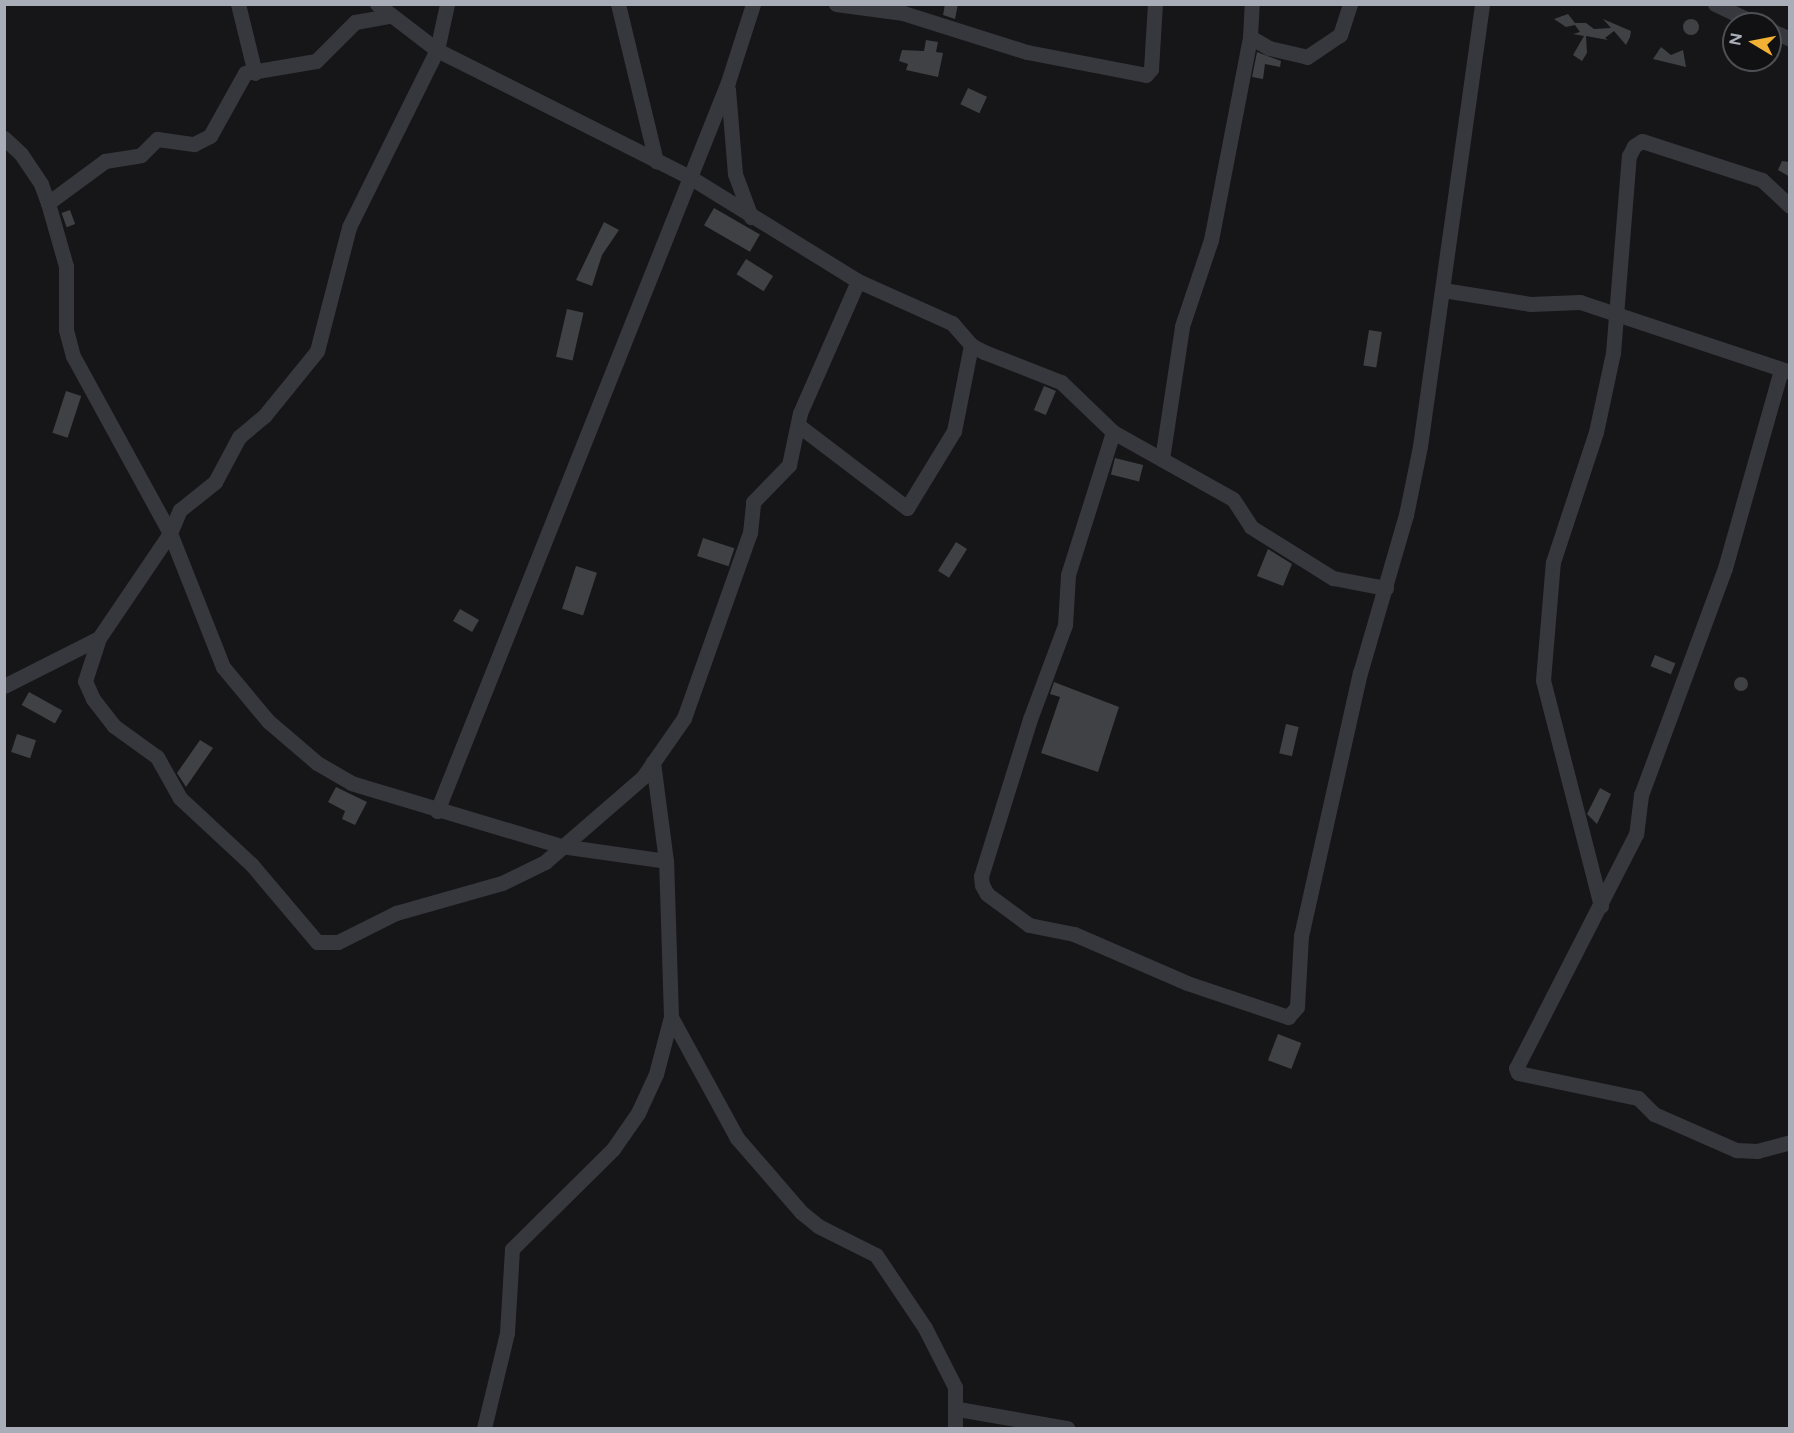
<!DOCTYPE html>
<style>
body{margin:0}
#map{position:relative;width:1794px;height:1433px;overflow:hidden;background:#161618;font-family:Figtree,sans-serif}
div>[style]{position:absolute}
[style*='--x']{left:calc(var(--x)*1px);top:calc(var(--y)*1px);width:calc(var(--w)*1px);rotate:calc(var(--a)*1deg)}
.building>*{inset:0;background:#404145;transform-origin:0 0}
.round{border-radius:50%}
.minor>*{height:15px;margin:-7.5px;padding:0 7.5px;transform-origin:7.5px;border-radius:7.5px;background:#37383d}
span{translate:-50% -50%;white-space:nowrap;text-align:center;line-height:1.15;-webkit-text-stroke:4.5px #111113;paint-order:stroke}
.frame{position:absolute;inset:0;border:6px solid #a8adb8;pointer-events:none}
.north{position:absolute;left:1722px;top:12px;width:60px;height:60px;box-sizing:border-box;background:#111113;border:2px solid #4d4f55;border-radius:50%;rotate:280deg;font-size:16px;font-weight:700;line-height:24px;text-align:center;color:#a8adb8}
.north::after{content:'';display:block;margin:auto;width:21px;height:27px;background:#f2b134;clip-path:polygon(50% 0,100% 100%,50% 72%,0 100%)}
</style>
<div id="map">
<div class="building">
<i style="clip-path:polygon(945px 4px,958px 4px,955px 19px,943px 15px)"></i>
<i style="clip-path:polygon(1568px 14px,1575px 23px,1586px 23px,1594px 29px,1611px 28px,1603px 19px,1631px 31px,1630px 37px,1626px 45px,1614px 31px,1605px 38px,1608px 40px,1586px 36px,1587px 53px,1582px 61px,1573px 55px,1584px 36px,1573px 34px,1580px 32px,1575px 25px,1566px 27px,1554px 19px)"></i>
<i class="round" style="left:1683px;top:19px;width:16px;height:16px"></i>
<i style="clip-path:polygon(926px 40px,938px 42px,936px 52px,943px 53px,938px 77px,906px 70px,908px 64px,899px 61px,902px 50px,924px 51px)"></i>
<i style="clip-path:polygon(1661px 47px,1671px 55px,1683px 50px,1686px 67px,1653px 59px)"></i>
<i style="clip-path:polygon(1257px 52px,1281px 61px,1280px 67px,1265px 64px,1263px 79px,1252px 77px)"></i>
<i style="left:968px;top:88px;width:21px;height:18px;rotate:25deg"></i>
<i style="clip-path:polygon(1782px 161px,1790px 162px,1790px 177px,1778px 170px)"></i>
<i style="left:714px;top:208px;width:53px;height:20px;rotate:30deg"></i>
<i style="left:70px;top:210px;width:15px;height:9px;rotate:70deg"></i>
<i style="clip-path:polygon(604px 222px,619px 230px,602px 255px,592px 286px,576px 280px)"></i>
<i style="left:746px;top:259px;width:32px;height:18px;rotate:32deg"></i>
<i style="left:567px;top:309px;width:17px;height:49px;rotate:13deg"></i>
<i style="left:1369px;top:330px;width:13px;height:36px;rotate:9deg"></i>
<i style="left:1044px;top:386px;width:13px;height:26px;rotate:23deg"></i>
<i style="left:66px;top:391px;width:16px;height:44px;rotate:18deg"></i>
<i style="left:1115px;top:458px;width:29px;height:17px;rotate:14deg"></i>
<i style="left:703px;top:538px;width:33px;height:19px;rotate:18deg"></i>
<i style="left:956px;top:542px;width:13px;height:34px;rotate:32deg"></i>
<i style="clip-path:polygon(1268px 549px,1292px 564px,1283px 586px,1257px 576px)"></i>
<i style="left:576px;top:566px;width:22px;height:45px;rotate:18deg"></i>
<i style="left:460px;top:609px;width:22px;height:14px;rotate:30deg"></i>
<i style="left:1655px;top:655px;width:22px;height:12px;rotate:22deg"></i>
<i class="round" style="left:1734px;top:677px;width:14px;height:14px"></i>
<i style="clip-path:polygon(1054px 682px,1119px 707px,1098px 772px,1041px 753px,1060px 697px,1050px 694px)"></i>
<i style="left:29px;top:692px;width:38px;height:15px;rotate:29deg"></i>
<i style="left:1286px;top:724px;width:13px;height:30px;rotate:13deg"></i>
<i style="left:17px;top:734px;width:20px;height:19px;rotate:18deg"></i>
<i style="clip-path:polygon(200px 740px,213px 748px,186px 787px,177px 773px)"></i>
<i style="clip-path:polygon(336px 787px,367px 802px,355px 825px,342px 819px,345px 811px,328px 802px)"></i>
<i style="clip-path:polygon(1600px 788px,1611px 794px,1597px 824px,1587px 814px)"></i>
<i style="left:1278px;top:1034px;width:25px;height:28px;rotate:21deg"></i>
</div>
<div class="minor">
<i style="--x:238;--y:4;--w:71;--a:76.2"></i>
<i style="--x:377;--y:4;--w:76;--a:37.5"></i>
<i style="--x:437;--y:50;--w:47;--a:-77.7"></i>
<i style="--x:618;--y:4;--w:162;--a:76.4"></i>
<i style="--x:836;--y:4;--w:68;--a:7.7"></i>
<i style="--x:903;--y:13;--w:130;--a:17.5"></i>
<i style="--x:1027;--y:52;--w:121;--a:10.9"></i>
<i style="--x:1146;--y:75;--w:8;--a:-50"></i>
<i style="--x:1151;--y:69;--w:65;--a:-86.5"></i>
<i style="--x:1715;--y:4;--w:47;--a:25.5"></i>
<i style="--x:1770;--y:30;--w:22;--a:24"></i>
<i style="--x:1250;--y:37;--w:22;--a:30"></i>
<i style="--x:1269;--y:48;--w:39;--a:13"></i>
<i style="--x:1307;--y:57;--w:40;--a:-34"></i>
<i style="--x:1340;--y:35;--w:33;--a:-72"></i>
<i style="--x:728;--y:89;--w:85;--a:85.3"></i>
<i style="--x:735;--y:174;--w:46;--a:69.6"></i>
<i style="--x:4;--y:138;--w:23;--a:43"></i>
<i style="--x:21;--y:154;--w:36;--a:56"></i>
<i style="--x:41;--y:184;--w:20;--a:70"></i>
<i style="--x:48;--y:203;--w:66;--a:74.1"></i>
<i style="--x:66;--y:266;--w:64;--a:90"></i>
<i style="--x:66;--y:330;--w:27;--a:75"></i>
<i style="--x:73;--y:356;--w:202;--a:61.3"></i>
<i style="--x:170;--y:533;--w:144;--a:68.4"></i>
<i style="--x:223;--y:667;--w:70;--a:50.2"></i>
<i style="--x:268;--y:721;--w:65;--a:40.6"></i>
<i style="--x:317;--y:763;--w:39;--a:30"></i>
<i style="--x:351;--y:783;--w:219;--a:16.7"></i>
<i style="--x:561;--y:846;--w:106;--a:8.1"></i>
<i style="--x:48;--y:203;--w:71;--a:-36.4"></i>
<i style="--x:105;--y:161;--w:36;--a:-9"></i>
<i style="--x:141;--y:155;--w:23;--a:-45"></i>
<i style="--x:157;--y:139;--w:37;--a:8"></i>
<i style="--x:194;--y:144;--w:18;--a:-27"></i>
<i style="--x:210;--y:136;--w:72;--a:-60.9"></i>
<i style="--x:245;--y:73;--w:72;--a:-9.6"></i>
<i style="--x:316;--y:61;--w:55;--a:-45"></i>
<i style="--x:355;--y:22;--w:35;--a:-10"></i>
<i style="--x:1443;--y:290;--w:88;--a:9.1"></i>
<i style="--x:1530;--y:304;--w:50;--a:-2.3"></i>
<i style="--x:1580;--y:302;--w:221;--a:18.4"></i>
<i style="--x:1781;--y:370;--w:206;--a:105.8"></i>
<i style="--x:1725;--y:568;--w:242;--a:110.3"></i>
<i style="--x:1641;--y:795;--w:39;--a:97"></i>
<i style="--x:1636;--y:834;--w:263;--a:117.1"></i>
<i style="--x:1516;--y:1068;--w:5;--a:68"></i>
<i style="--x:1518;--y:1073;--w:123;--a:11.8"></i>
<i style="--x:1638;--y:1098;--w:23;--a:45"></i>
<i style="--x:1654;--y:1114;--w:90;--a:23.7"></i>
<i style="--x:1736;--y:1150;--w:21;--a:3"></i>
<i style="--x:1757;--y:1151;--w:34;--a:-15"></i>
<i style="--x:798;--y:425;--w:137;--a:37.3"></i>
<i style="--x:907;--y:508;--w:90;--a:-58.6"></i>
<i style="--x:954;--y:431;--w:88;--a:-78.8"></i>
<i style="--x:1113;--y:432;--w:150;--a:107.5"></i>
<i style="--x:1068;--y:575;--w:50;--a:93.4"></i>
<i style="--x:1065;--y:625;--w:100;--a:110.4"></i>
<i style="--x:1030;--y:719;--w:164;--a:107.3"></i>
<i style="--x:981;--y:876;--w:9;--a:84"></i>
<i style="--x:982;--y:885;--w:10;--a:61"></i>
<i style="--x:987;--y:894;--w:52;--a:36.4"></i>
<i style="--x:1029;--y:925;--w:46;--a:11.3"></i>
<i style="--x:1074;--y:934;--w:123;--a:23.4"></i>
<i style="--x:1187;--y:983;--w:107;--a:18.6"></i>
<i style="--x:1288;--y:1017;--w:13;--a:-48"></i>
<i style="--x:1297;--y:1007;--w:71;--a:-86.8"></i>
<i style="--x:1301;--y:936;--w:270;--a:-77.4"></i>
<i style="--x:1360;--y:673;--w:165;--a:-73.8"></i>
<i style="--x:1406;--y:515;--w:70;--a:-78.5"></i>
<i style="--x:1420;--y:446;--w:446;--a:-82"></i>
<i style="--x:1162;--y:459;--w:134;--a:-81.4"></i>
<i style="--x:1182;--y:326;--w:91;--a:-71.4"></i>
<i style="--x:1211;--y:240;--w:207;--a:-79.1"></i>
<i style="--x:1250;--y:37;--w:33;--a:-87"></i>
<i style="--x:99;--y:638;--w:45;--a:108"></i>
<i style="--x:85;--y:681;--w:20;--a:66"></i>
<i style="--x:93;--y:699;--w:34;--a:52"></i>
<i style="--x:114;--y:726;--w:53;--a:35.8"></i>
<i style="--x:157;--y:757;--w:47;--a:60.7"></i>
<i style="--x:180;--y:798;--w:98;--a:42.9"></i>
<i style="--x:252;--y:865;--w:101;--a:49.8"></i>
<i style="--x:317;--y:942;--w:21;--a:0"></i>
<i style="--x:338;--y:942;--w:65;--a:-26.6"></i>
<i style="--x:396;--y:913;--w:110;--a:-15.8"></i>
<i style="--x:502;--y:883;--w:48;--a:-26"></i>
<i style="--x:545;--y:862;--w:130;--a:-40.9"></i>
<i style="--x:643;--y:777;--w:72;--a:-55.2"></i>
<i style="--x:684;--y:718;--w:196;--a:-70.4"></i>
<i style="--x:750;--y:533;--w:31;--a:-84"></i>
<i style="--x:753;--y:502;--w:52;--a:-45.8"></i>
<i style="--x:789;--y:465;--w:53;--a:-78.1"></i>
<i style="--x:800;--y:413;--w:144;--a:-66.3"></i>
<i style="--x:4;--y:686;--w:106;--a:-26.8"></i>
<i style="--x:99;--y:638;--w:127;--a:-55.9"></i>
<i style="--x:170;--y:533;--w:25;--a:-67"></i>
<i style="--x:180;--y:510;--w:45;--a:-38.7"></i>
<i style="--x:215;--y:482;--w:51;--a:-61.9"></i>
<i style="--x:239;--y:437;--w:34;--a:-40"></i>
<i style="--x:265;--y:415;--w:82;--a:-50.9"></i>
<i style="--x:317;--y:351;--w:128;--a:-75.5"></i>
<i style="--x:349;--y:227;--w:198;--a:-63.6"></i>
<i style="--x:437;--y:50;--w:281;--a:26.7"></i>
<i style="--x:688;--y:176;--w:200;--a:31.7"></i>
<i style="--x:858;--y:281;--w:103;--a:24.1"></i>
<i style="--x:952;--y:323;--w:29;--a:49"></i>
<i style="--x:971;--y:345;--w:15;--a:28"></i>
<i style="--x:984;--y:352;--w:83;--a:21.3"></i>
<i style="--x:1061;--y:382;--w:72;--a:43.9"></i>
<i style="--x:1113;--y:432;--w:137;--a:29.2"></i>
<i style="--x:1233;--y:499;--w:33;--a:57"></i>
<i style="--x:1251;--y:527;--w:97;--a:31.9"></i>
<i style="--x:1333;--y:578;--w:54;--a:10.7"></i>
<i style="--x:437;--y:811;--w:785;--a:-68.24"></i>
<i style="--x:728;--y:82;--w:82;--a:-72.2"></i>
<i style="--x:1601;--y:906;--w:233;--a:-104.4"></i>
<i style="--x:1543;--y:680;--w:118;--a:-85.2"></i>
<i style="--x:1553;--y:562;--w:137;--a:-71.7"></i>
<i style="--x:1596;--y:432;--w:81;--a:-77.9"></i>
<i style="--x:1613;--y:353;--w:198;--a:-85.4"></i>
<i style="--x:1629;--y:156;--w:11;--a:-63"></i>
<i style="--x:1634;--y:146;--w:9;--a:-32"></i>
<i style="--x:1642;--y:141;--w:126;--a:18"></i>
<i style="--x:1762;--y:180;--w:38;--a:43"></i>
<i style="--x:671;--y:1017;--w:138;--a:61.4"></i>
<i style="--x:737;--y:1138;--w:98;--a:49.1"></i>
<i style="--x:801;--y:1212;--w:22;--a:39"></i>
<i style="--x:818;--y:1226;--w:65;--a:26.6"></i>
<i style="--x:876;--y:1255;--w:88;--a:56.1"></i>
<i style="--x:925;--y:1328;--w:66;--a:63"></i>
<i style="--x:955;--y:1387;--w:41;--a:90"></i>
<i style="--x:958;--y:1409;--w:111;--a:9.9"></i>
<i style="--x:484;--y:1428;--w:98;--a:-76.4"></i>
<i style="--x:507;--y:1333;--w:84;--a:-86.6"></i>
<i style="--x:512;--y:1249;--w:142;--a:-44.7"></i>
<i style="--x:613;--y:1149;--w:44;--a:-55.2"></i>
<i style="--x:638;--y:1113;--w:43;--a:-65.2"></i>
<i style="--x:656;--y:1074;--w:59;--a:-75.3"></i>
<i style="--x:671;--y:1017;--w:156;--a:-91.8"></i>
<i style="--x:666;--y:861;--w:100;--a:-97.5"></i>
</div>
<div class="frame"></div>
<div class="north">N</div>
</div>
